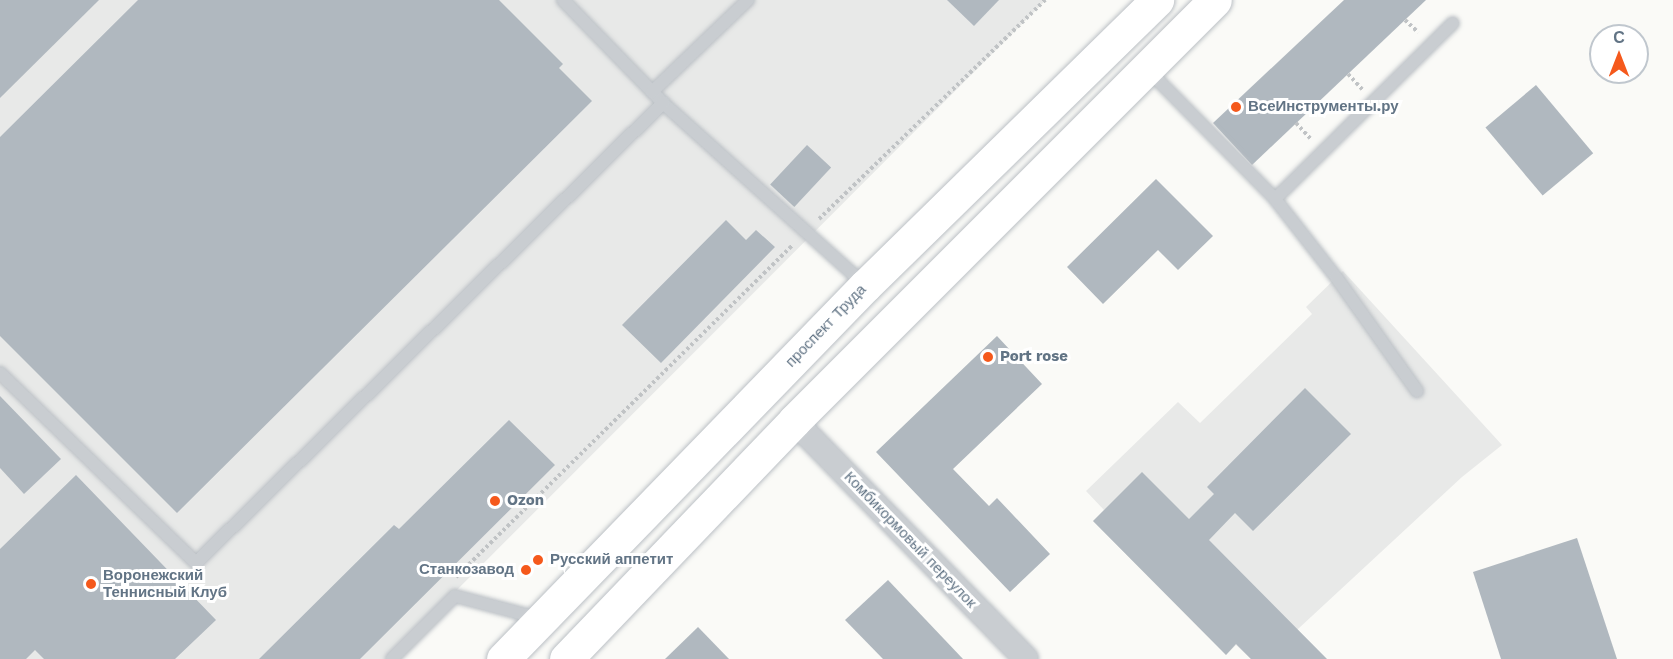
<!DOCTYPE html>
<meta charset="utf-8">
<style>
body{margin:0}
#map{position:relative;width:1673px;height:659px;overflow:hidden;background:#fafaf7;font-family:"Work Sans",sans-serif}
div>[style]{position:absolute}
[style*='--x']{left:calc(var(--x)*1px);top:calc(var(--y)*1px);width:calc(var(--w)*1px);rotate:calc(var(--a)*1deg)}
.built>*{inset:0;background:#e8e9e8}
.building>*{inset:0;background:#b0b8bf;transform-origin:0 0}
.path>*{height:4px;margin-top:-2px;transform-origin:0;background:repeating-linear-gradient(90deg,#c0c3c5 0 3px,transparent 0 6px)}
.roads{filter:drop-shadow(0 0 2px #bbc0c5) drop-shadow(0 0 2px #bbc0c5)}
.lane>*{height:12px;margin:-6px;padding:0 6px;transform-origin:6px;border-radius:6px;background:#c9cdd1}
.street>*{height:24px;margin:-12px;padding:0 12px;transform-origin:12px;border-radius:12px;background:#c9cdd1}
.secondary>*{height:33px;margin:-16.5px;padding:0 16.5px;transform-origin:16.5px;border-radius:16.5px;background:#fff}
.dots>*{width:16px;height:16px;translate:-50% -50%;box-sizing:border-box;border:3px solid #fff;border-radius:50%}
span{translate:-50% -50%;white-space:nowrap;text-align:center;line-height:1.15;-webkit-text-stroke:6px #fff;paint-order:stroke}
.poi-label{font-size:15px;color:#627485;font-weight:700}
.left{translate:0 -50%;text-align:left}
.right{translate:-100% -50%;text-align:right}
.street-label{font-size:15px;color:#627485}
.north{position:absolute;left:1589px;top:24px;width:60px;height:60px;box-sizing:border-box;background:#fff;border:2px solid #c0c7ce;border-radius:50%;rotate:0deg;font-size:16px;font-weight:700;line-height:24px;text-align:center;color:#627485}
.north::after{content:'';display:block;margin:auto;width:21px;height:27px;background:#f5591c;clip-path:polygon(50% 0,100% 100%,50% 72%,0 100%)}
</style>
<div id="map">
<div class="built">
<i style="clip-path:polygon(0 0,1046px 0,388px 659px,0 659px)"></i>
<i style="clip-path:polygon(1343px 271px,1502px 445px,1462px 477px,1298px 629px,1270px 659px,1251px 659px,1236px 645px,1226px 655px,1093px 521px,1104px 510px,1086px 491px,1178px 402px,1200px 423px,1312px 314px,1306px 307px)"></i>
</div>
<div class="building">
<i style="clip-path:polygon(0 0,99px 0,0 98px)"></i>
<i style="clip-path:polygon(138px 0,499px 0,563px 64px,559px 68px,592px 101px,177px 513px,0 336px,0 137px)"></i>
<i style="clip-path:polygon(947px 0,999px 0,974px 26px)"></i>
<i style="clip-path:polygon(1344px 0,1426px 0,1252px 165px,1213px 123px)"></i>
<i style="left:1536px;top:85px;width:89px;height:66px;rotate:50deg"></i>
<i style="left:807px;top:145px;width:33px;height:54px;rotate:43deg"></i>
<i style="clip-path:polygon(1156px 179px,1213px 236px,1178px 270px,1158px 250px,1103px 304px,1067px 267px)"></i>
<i style="clip-path:polygon(726px 220px,746px 240px,756px 230px,775px 247px,661px 363px,622px 325px)"></i>
<i style="clip-path:polygon(997px 336px,1042px 384px,953px 469px,989px 506px,997px 498px,1050px 554px,1010px 592px,876px 452px)"></i>
<i style="clip-path:polygon(1305px 388px,1351px 434px,1253px 531px,1235px 513px,1209px 540px,1327px 659px,1251px 659px,1236px 644px,1226px 655px,1093px 521px,1142px 472px,1189px 519px,1214px 494px,1207px 487px)"></i>
<i style="clip-path:polygon(0 396px,61px 459px,24px 494px,0 468px)"></i>
<i style="clip-path:polygon(509px 420px,555px 465px,360px 659px,259px 659px,394px 525px,399px 529px)"></i>
<i style="clip-path:polygon(76px 475px,216px 620px,175px 659px,44px 659px,35px 650px,26px 659px,0 659px,0 549px)"></i>
<i style="clip-path:polygon(1577px 538px,1617px 659px,1501px 659px,1473px 572px)"></i>
<i style="clip-path:polygon(888px 580px,963px 659px,883px 659px,845px 620px)"></i>
<i style="clip-path:polygon(698px 627px,729px 659px,665px 659px)"></i>
</div>
<div class="path">
<i style="--x:1405;--y:20;--w:18;--a:43"></i>
<i style="--x:1348;--y:74;--w:21;--a:47"></i>
<i style="--x:1296;--y:123;--w:21;--a:47"></i>
<i style="--x:819;--y:219;--w:315;--a:-44.1"></i>
<i style="--x:456;--y:577;--w:473;--a:-44.6"></i>
</div>
<div class="roads">
<div class="lane">
<i style="--x:563;--y:0;--w:144;--a:45.8"></i>
<i style="--x:663;--y:103;--w:272;--a:42"></i>
<i style="--x:1148;--y:70;--w:181;--a:45.4"></i>
<i style="--x:1275;--y:199;--w:99;--a:52"></i>
<i style="--x:1336;--y:277;--w:140;--a:54.6"></i>
<i style="--x:652;--y:92;--w:133;--a:-43.8"></i>
<i style="--x:1275;--y:199;--w:250;--a:-44.7"></i>
<i style="--x:0;--y:373;--w:273;--a:44.1"></i>
<i style="--x:196;--y:563;--w:656;--a:-44.57"></i>
<i style="--x:392;--y:659;--w:89;--a:-45"></i>
<i style="--x:455;--y:596;--w:86;--a:14.8"></i>
</div>
<div class="street">
<i style="--x:794;--y:421;--w:332;--a:45.7"></i>
</div>
<div class="secondary">
<i style="--x:503;--y:659;--w:520;--a:-45.86"></i>
<i style="--x:865;--y:286;--w:409;--a:-44.4"></i>
<i style="--x:566;--y:659;--w:330;--a:-46.2"></i>
<i style="--x:794;--y:421;--w:595;--a:-45"></i>
</div>
</div>
<div class="dots">
<i style="left:1236px;top:107px;background:#f5591c"></i>
<i style="left:988px;top:357px;background:#f5591c"></i>
<i style="left:495px;top:501px;background:#f5591c"></i>
<i style="left:538px;top:560px;background:#f5591c"></i>
<i style="left:526px;top:570px;background:#f5591c"></i>
<i style="left:91px;top:584px;background:#f5591c"></i>
</div>
<div class="poi-label">
<span class="left" style="left:1248px;top:107px">ВсеИнструменты.ру</span>
<span class="left" style="left:1000px;top:357px">Port rose</span>
<span class="left" style="left:507px;top:501px">Ozon</span>
<span class="left" style="left:550px;top:560px">Русский аппетит</span>
<span class="right" style="left:514px;top:570px">Станкозавод</span>
<span class="left" style="left:103px;top:584px">Воронежский<br>Теннисный Клуб</span>
</div>
<div class="street-label">
<span style="left:826px;top:326px;rotate:-46deg">проспект Труда</span>
<span style="left:910px;top:540px;rotate:46deg">Комбикормовый переулок</span>
</div>
<div class="north">С</div>
</div>
